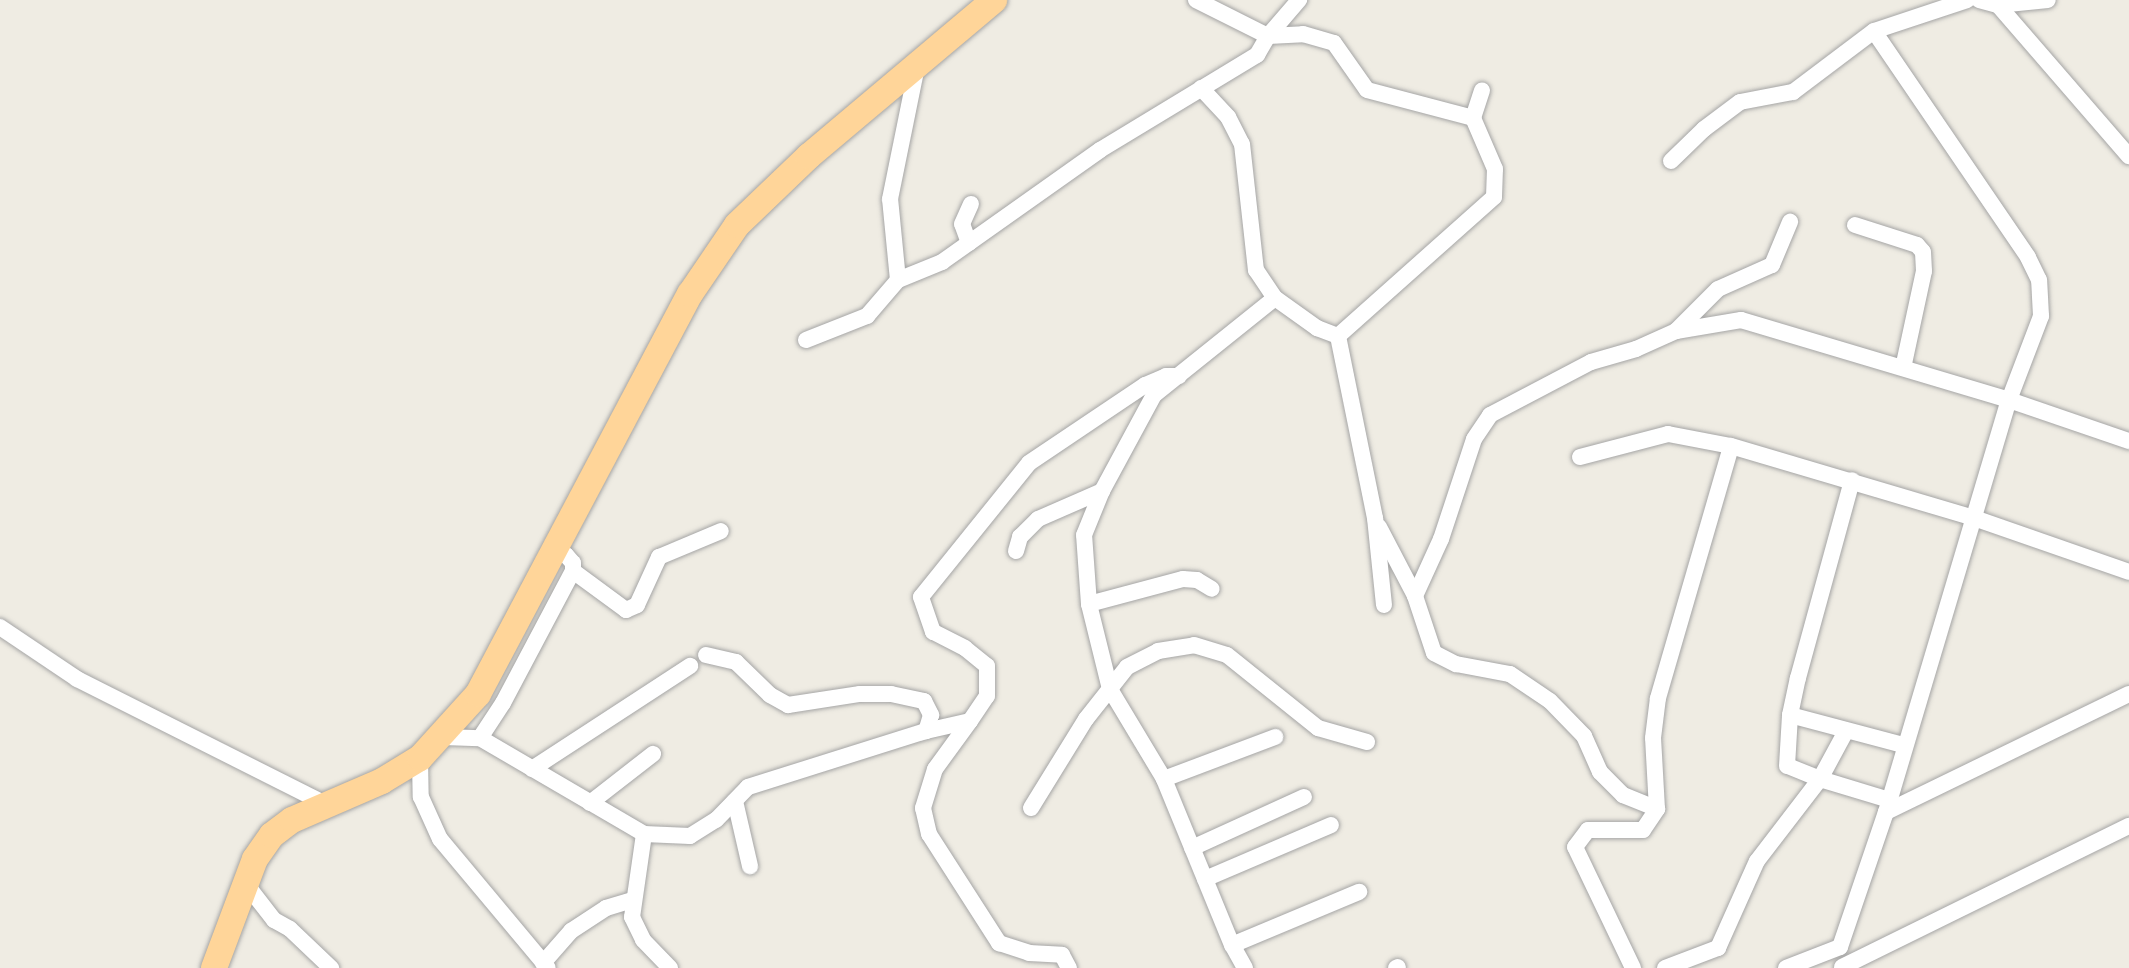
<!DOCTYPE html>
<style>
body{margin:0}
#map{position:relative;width:2129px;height:968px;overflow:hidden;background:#efece3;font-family:"Fira Sans",sans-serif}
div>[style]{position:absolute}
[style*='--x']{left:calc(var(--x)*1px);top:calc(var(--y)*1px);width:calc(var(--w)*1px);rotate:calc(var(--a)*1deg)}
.roads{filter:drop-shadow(0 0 2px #a5a5a5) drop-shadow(0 0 2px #a5a5a5)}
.minor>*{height:16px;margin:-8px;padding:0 8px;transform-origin:8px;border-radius:8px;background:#fff}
.primary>*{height:26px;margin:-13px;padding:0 13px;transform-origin:13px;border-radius:13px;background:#ffd599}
span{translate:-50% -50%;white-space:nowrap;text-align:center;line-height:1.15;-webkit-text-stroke:6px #fff;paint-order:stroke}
</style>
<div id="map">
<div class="roads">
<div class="minor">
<i style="--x:1196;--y:0;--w:80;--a:26.6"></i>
<i style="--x:1268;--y:36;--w:48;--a:-49.3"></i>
<i style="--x:1979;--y:0;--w:20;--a:15"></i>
<i style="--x:1998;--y:5;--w:50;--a:-5.7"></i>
<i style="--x:1998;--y:5;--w:200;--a:49.1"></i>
<i style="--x:1201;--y:88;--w:40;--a:47"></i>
<i style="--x:1228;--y:117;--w:30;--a:63"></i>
<i style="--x:1242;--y:144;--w:127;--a:83.7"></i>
<i style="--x:1256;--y:270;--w:34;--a:56"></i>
<i style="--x:1671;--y:161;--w:46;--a:-44.1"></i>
<i style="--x:1704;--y:129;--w:45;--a:-36.9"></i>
<i style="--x:1740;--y:102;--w:54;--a:-10.7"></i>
<i style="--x:1793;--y:92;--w:101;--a:-37"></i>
<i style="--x:1855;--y:225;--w:65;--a:17.9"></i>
<i style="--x:1917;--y:245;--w:9;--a:49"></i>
<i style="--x:1923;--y:252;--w:19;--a:87"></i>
<i style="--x:1924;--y:271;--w:99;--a:102.2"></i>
<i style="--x:969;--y:243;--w:20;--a:-110"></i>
<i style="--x:962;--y:224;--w:22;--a:-66"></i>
<i style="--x:898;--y:280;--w:48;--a:-22.2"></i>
<i style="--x:942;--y:262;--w:194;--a:-35.3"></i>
<i style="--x:1100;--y:150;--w:184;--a:-31.2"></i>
<i style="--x:1257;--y:55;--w:22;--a:-60"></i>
<i style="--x:1268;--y:36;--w:35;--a:-3"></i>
<i style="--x:1303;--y:34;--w:32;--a:16"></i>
<i style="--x:1334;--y:43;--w:57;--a:54.9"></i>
<i style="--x:1367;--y:90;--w:110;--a:14.8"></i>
<i style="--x:1676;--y:331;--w:66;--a:-9.6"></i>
<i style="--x:1741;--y:320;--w:280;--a:16.6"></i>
<i style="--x:2009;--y:400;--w:127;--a:18.9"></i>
<i style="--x:806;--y:340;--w:66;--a:-21.5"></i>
<i style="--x:867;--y:316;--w:48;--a:-49.3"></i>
<i style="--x:898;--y:280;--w:81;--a:-95.6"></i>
<i style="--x:890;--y:199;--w:136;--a:-78.5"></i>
<i style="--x:1580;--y:457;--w:91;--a:-14.6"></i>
<i style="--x:1668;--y:434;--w:64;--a:10.8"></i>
<i style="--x:1731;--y:446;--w:253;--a:16.5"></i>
<i style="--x:1974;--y:518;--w:164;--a:19.2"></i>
<i style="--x:1379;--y:527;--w:78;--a:62.4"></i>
<i style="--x:1415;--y:596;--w:60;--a:71.6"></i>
<i style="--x:1434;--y:653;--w:25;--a:27"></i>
<i style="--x:1456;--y:664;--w:55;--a:10.5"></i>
<i style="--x:1510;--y:674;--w:48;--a:34"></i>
<i style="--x:1550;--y:701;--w:49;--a:45.8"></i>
<i style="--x:1584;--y:736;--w:39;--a:66"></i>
<i style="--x:1600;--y:772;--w:33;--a:45"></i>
<i style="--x:1623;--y:795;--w:37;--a:22"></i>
<i style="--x:1016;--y:551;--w:15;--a:-74"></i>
<i style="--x:1020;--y:537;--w:25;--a:-45"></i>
<i style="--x:1038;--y:519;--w:70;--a:-23.6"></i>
<i style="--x:573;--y:571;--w:66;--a:36.3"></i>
<i style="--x:626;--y:610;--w:12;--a:-24"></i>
<i style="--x:637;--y:605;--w:53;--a:-65.4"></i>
<i style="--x:659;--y:557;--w:67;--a:-22.8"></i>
<i style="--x:1415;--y:596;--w:63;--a:-65.5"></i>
<i style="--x:1441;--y:539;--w:105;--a:-71.7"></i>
<i style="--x:1474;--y:439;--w:29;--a:-56"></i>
<i style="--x:1490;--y:415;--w:114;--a:-27.7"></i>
<i style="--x:1591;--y:362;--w:47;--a:-16.1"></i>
<i style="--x:1636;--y:349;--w:44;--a:-24.2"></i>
<i style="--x:1676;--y:331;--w:59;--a:-45"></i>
<i style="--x:1718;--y:289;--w:59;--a:-24"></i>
<i style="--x:1772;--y:265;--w:47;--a:-67.3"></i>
<i style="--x:1089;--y:604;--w:97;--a:-14.9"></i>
<i style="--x:1183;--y:579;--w:14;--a:4"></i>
<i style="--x:1197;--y:580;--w:17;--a:31"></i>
<i style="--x:1384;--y:605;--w:87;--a:-95.9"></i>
<i style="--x:1375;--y:518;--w:186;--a:-101.5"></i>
<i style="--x:1338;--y:336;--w:209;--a:-41.7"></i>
<i style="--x:1494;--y:197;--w:28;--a:-88"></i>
<i style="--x:1495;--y:169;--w:56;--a:-113.3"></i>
<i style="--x:1473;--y:118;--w:29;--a:-72"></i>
<i style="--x:0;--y:627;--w:93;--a:34"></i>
<i style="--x:77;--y:679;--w:276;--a:26.7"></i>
<i style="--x:706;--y:655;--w:31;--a:13"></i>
<i style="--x:736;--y:662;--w:47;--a:44.1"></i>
<i style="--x:770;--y:695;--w:21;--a:29"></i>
<i style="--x:788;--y:705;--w:73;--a:-8.7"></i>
<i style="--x:860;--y:694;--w:31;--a:0"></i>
<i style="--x:891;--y:694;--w:34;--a:12"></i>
<i style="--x:924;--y:701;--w:16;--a:63"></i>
<i style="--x:931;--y:715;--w:17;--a:107"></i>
<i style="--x:1790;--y:715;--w:117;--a:14.9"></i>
<i style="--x:970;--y:721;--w:59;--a:126.1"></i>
<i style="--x:935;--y:769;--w:41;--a:107.1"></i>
<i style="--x:923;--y:808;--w:27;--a:77"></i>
<i style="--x:929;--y:834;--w:130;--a:57.3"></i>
<i style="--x:999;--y:943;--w:32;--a:18"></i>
<i style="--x:1029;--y:953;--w:33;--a:3"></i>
<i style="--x:1062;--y:955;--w:15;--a:62"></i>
<i style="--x:1846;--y:731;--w:55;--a:118.4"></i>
<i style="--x:1820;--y:779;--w:35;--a:-158"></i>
<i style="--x:1787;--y:766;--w:51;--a:-86.6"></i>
<i style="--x:1790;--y:715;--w:38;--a:-78"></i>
<i style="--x:1798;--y:678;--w:205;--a:-74.7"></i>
<i style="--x:443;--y:737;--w:37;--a:2"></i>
<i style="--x:480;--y:738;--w:190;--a:30.3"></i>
<i style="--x:644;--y:834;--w:46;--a:2.5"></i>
<i style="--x:690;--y:836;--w:31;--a:-32"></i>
<i style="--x:716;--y:820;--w:46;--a:-45.9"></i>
<i style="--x:748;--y:787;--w:187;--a:-17.5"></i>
<i style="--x:926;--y:731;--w:45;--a:-12.8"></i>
<i style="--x:970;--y:721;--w:30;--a:-56"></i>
<i style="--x:987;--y:696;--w:30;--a:-90"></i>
<i style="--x:987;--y:666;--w:28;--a:-141"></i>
<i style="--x:965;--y:648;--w:36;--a:-153"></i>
<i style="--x:933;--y:632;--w:37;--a:-109"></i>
<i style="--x:921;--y:597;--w:172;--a:-51.1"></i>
<i style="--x:1029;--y:463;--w:140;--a:-33.9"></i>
<i style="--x:1145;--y:385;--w:23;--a:-23"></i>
<i style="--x:1166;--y:376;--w:13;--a:0"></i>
<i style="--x:480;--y:738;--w:42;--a:-56.7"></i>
<i style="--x:503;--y:703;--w:149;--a:-62.1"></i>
<i style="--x:573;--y:571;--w:8;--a:-90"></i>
<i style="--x:573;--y:563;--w:11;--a:-131"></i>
<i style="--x:566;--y:555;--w:13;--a:-157"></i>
<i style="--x:420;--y:758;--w:39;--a:89"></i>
<i style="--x:421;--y:797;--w:46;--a:65.7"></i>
<i style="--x:440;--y:839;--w:168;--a:50.1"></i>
<i style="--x:532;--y:769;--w:189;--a:-33.1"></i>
<i style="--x:1164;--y:779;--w:119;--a:-20.7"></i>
<i style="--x:735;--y:801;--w:67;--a:77"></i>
<i style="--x:590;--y:803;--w:80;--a:-37.9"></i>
<i style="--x:1031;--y:808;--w:105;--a:-58.3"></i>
<i style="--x:1086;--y:719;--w:66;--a:-51.7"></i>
<i style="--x:1127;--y:667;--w:35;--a:-27"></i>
<i style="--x:1158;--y:651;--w:36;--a:-9"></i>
<i style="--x:1194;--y:645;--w:34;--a:17"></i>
<i style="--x:1227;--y:655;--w:117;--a:38.7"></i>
<i style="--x:1318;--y:728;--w:51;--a:15.9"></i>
<i style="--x:1886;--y:812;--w:270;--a:-25.9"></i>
<i style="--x:644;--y:834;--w:84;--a:98.2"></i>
<i style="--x:632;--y:917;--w:25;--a:64"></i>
<i style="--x:643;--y:940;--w:39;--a:46"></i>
<i style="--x:1192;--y:848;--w:123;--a:-24.5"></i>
<i style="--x:1205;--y:879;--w:137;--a:-23.2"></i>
<i style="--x:246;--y:884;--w:46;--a:52.1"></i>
<i style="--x:274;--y:920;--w:18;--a:29"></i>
<i style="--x:290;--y:929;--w:57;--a:43.6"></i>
<i style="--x:1232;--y:945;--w:138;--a:-22.7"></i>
<i style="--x:543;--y:963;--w:43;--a:-48.8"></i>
<i style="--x:571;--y:931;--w:42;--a:-33.3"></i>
<i style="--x:606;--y:908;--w:28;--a:-17"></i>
<i style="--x:1842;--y:967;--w:320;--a:-26.2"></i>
<i style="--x:1245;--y:968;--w:26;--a:-119"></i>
<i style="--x:1232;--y:945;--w:179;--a:-112.3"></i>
<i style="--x:1164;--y:779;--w:105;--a:-121"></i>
<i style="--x:1110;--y:689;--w:88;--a:-103.9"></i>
<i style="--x:1089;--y:604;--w:69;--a:-94.1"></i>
<i style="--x:1084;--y:535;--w:48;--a:-67.8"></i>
<i style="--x:1102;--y:491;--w:109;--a:-61.6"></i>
<i style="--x:1154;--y:395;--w:155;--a:-38.7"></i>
<i style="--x:1275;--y:298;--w:52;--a:35.5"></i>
<i style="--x:1317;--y:328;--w:22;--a:21"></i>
<i style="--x:1396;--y:968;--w:2;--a:-27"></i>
<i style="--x:1633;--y:968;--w:134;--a:-115.6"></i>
<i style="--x:1575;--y:847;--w:21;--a:-53"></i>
<i style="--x:1588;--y:830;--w:55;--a:0"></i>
<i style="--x:1643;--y:830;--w:25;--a:-56"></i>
<i style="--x:1657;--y:809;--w:71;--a:-93.2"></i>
<i style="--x:1653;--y:738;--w:40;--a:-82.9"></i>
<i style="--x:1658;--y:698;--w:262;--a:-73.8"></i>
<i style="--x:1665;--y:968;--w:57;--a:-20.7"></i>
<i style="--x:1718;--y:948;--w:95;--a:-65.9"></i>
<i style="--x:1757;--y:861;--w:103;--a:-52.5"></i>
<i style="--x:1820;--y:779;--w:72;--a:16.9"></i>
<i style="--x:1786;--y:968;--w:58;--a:-21.3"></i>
<i style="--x:1840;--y:947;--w:143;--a:-71.2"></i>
<i style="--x:1886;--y:812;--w:430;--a:-73.4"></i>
<i style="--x:2009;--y:400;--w:90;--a:-69.1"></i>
<i style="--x:2041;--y:316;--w:36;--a:-93"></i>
<i style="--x:2039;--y:280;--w:25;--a:-116"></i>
<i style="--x:2028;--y:257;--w:273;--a:-124.3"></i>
<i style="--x:1874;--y:31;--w:98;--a:-18.4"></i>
</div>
<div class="primary">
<i style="--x:214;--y:968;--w:116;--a:-69.4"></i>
<i style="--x:255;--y:859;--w:29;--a:-55"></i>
<i style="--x:272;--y:835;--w:25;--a:-37"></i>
<i style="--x:292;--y:820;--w:98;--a:-23.4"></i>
<i style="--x:382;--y:781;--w:44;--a:-31.2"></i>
<i style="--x:420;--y:758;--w:86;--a:-47.8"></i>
<i style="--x:478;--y:694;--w:453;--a:-62.1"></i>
<i style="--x:690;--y:294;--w:83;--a:-55.7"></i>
<i style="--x:737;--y:225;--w:100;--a:-43.8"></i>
<i style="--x:809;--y:156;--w:242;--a:-40.1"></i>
</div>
</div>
</div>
